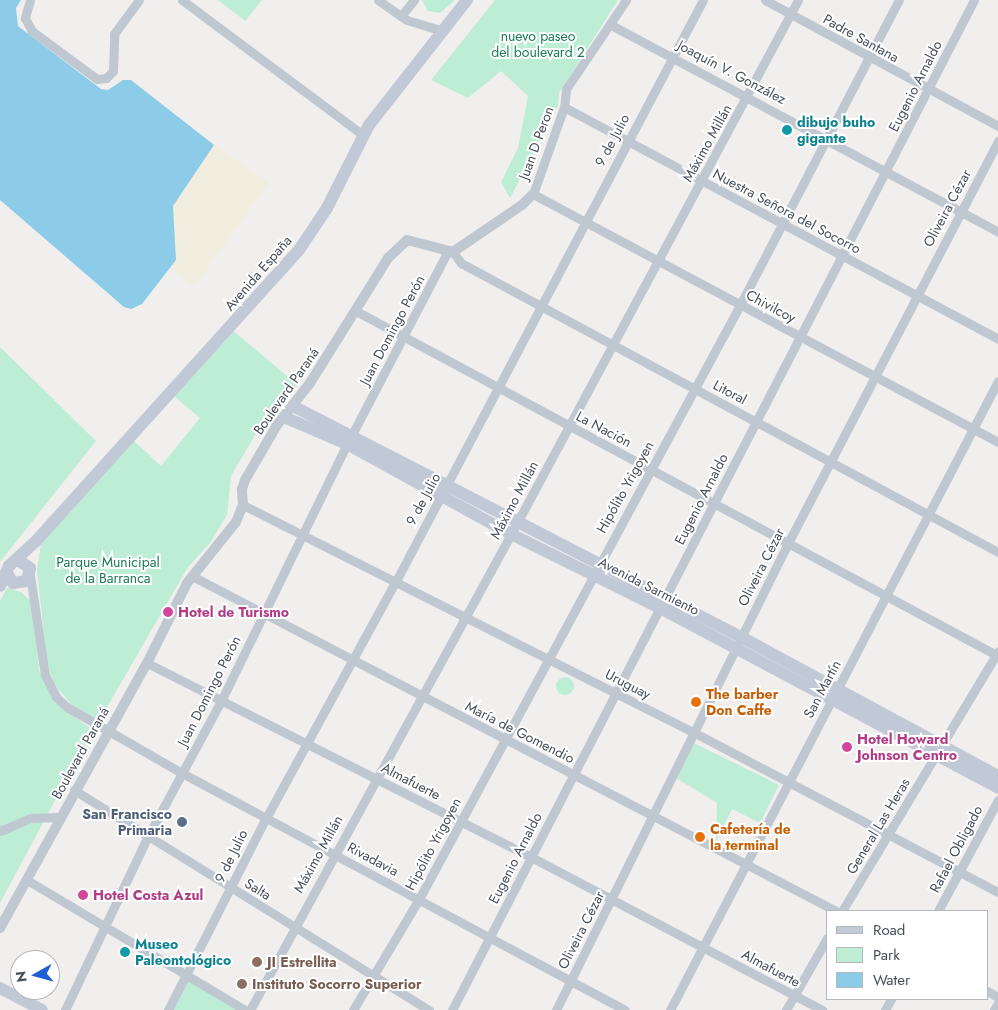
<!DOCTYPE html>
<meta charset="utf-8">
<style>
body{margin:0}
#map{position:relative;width:998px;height:1010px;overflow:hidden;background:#f1eeee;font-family:Jost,sans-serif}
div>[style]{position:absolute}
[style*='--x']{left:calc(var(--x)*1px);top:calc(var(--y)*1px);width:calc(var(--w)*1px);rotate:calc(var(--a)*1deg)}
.green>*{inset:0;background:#beedd5}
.round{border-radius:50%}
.sand>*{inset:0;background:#f1eddf}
.water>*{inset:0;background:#8dcce8}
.minor>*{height:9px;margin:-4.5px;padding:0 4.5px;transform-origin:4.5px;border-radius:4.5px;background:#bfc7d0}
.tertiary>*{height:10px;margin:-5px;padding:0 5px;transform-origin:5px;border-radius:5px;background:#bfc7d0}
.secondary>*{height:12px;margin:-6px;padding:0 6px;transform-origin:6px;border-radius:6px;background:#c1c9d6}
.dots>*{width:14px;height:14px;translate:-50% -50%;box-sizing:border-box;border:2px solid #fff;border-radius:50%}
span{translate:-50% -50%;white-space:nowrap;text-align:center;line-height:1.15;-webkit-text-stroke:4px #fff;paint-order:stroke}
.park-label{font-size:14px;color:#1b7953}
.street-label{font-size:14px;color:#474f5b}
.culture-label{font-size:14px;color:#0d838f;font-weight:700}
.left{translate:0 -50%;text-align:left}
.hotel-label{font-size:14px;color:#b23c85;font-weight:700}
.food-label{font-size:14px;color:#c56008;font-weight:700}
.service-label{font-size:14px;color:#4e5e75;font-weight:700}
.right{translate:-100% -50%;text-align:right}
.education-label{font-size:14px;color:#785e54;font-weight:700}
.legend{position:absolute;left:826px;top:910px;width:162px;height:90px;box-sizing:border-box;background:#fff;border:1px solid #b5b9bd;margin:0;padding:6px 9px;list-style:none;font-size:15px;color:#474f5b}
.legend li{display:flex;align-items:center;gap:10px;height:25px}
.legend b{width:25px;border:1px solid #b5b9bd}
.north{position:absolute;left:10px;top:950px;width:50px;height:50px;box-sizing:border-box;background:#fff;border:1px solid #b5b9bd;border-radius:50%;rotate:263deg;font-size:14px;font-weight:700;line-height:20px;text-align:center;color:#474f5b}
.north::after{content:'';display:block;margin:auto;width:18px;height:22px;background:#205ed8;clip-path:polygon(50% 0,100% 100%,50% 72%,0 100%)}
</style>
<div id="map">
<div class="green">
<i style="clip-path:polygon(218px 0,262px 0,245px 21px)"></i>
<i style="clip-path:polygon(422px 0,455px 0,440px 13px,428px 11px)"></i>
<i style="clip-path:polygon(495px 0,618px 0,559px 93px,558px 106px,510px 198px,501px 182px,518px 148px,528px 96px,501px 71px,468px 98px,431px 80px)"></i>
<i style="clip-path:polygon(232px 330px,298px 385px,294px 390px,285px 388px,261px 425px,231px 476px,227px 515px,210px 543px,188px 567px,99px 721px,71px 704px,54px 684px,47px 662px,37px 570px,41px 543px,133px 440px,161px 466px,200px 418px,174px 396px)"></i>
<i style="clip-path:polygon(0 347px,96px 441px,0 562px)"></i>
<i style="clip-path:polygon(7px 588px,21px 592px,32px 602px,39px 670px,54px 702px,93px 730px,0 903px,0 601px)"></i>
<i class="round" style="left:556px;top:677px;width:18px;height:18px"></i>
<i style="clip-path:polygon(694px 743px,779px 785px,760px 823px,732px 809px,716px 842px,717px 803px,676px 778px)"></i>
<i style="clip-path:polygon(189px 980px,236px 1010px,173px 1010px)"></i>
</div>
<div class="sand">
<i style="clip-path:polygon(139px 91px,269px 183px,195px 286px,172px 269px,170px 213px)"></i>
</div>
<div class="water">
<i style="clip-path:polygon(0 0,21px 0,16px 8px,18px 26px,101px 89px,108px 90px,123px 80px,131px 80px,214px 145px,173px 206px,176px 260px,142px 304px,131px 309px,124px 307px,0 200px)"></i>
</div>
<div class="minor">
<i style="--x:30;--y:0;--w:19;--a:106"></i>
<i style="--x:25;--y:18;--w:15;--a:62"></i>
<i style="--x:32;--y:31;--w:81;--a:36.4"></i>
<i style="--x:97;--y:79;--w:9;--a:-6"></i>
<i style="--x:106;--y:78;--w:10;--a:-45"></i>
<i style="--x:113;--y:71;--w:37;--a:-88"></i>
<i style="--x:114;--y:34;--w:42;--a:-53.7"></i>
<i style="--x:182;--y:0;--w:226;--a:36.7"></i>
<i style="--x:378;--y:0;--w:35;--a:35"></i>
<i style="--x:407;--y:20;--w:38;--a:17"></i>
<i style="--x:626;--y:0;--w:107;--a:124"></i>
<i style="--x:566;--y:89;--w:18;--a:96"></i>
<i style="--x:564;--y:107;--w:92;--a:109.6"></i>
<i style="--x:533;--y:194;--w:527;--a:28.07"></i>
<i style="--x:765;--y:0;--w:265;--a:28.4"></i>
<i style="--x:401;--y:16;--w:21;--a:-51"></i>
<i style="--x:611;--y:25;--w:439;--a:28.1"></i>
<i style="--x:564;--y:107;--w:492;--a:28.1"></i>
<i style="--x:453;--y:252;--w:14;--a:54"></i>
<i style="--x:461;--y:263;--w:610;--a:28.29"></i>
<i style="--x:356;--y:311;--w:729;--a:28.25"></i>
<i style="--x:243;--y:505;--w:506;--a:26.77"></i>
<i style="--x:695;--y:733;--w:342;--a:27.7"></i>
<i style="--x:30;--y:575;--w:101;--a:81.5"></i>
<i style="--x:45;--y:675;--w:25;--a:63"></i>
<i style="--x:56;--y:697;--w:15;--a:42"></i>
<i style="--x:67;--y:707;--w:133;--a:29.9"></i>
<i style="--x:182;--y:773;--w:502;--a:28.15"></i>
<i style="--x:192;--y:576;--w:726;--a:27.48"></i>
<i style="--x:147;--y:663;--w:430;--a:26.8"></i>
<i style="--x:531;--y:857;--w:329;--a:27.7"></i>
<i style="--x:74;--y:790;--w:418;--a:31.8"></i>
<i style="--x:0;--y:831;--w:34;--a:-23"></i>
<i style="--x:31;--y:818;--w:28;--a:-2"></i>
<i style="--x:27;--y:880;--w:254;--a:30.8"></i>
<i style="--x:842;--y:911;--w:303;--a:-59"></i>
<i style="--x:938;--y:911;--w:126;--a:-61.6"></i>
<i style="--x:987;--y:991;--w:13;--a:29"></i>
<i style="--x:65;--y:1010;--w:193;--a:-64.5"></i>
<i style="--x:148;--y:836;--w:153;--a:-61.6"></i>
<i style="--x:221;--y:701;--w:286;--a:-63.9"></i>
<i style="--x:347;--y:444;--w:216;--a:-62.4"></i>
<i style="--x:168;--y:1010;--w:216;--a:-63"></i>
<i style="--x:266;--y:818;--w:270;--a:-61.3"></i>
<i style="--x:396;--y:581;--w:657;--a:-62.15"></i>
<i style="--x:250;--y:1010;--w:543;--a:-61.26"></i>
<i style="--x:511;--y:534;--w:606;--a:-61.74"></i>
<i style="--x:353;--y:1010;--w:129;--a:-59.3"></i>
<i style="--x:419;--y:899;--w:675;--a:-61.61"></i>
<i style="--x:740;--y:305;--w:344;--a:-62.5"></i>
<i style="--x:452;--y:1010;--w:1137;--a:-62.67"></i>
<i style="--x:556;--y:1010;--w:521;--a:-63.58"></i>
<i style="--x:788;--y:543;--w:454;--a:-62.4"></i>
<i style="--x:670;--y:1010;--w:709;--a:-62.46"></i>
<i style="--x:786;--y:1010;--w:83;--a:-60.3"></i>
<i style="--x:885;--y:1010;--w:13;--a:-61"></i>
<i style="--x:994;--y:1010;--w:8;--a:-60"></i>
</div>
<div class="tertiary">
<i style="--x:0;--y:928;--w:303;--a:-61"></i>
<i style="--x:147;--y:663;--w:89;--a:-63.4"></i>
<i style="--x:187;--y:583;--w:78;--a:-51.2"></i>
<i style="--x:236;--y:522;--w:18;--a:-68"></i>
<i style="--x:243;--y:505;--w:16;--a:-94"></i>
<i style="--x:242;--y:489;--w:9;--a:-72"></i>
<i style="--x:245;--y:480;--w:64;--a:-59.8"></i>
<i style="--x:277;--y:425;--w:53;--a:-51.8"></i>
<i style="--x:310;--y:383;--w:147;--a:-58"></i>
<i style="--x:388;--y:258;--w:26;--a:-43"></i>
<i style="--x:407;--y:240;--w:48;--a:14.6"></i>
<i style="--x:453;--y:252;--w:83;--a:-34.3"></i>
<i style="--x:522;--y:205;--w:16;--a:-45"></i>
</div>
<div class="secondary">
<i style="--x:293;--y:406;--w:504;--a:27.28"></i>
<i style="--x:741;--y:637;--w:292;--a:28.4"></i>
<i style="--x:284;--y:417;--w:69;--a:23.2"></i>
<i style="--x:347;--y:444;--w:187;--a:28.8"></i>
<i style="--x:511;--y:534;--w:166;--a:26.4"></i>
<i style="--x:660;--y:608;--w:383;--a:28"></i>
<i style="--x:7;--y:573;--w:12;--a:59"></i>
<i style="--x:13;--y:583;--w:14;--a:-8"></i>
<i style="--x:27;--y:581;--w:13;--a:-77"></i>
<i style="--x:30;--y:568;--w:14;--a:-146"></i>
<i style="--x:0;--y:586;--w:22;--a:-66"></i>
<i style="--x:9;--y:566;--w:37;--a:-43"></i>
<i style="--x:36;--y:541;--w:392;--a:-47.9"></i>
<i style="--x:299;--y:250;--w:50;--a:-56.3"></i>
<i style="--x:327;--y:208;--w:93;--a:-63.2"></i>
<i style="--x:369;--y:125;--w:159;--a:-51.9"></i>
<i style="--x:0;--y:988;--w:47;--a:27.6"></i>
</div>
<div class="dots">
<i style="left:787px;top:130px;background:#0f9aa8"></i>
<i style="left:168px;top:612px;background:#d1479c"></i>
<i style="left:696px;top:702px;background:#e8710a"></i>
<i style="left:847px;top:747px;background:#d1479c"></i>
<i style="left:182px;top:822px;background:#5c6f8a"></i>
<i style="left:700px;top:837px;background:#e8710a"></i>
<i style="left:83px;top:895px;background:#d1479c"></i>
<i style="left:125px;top:952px;background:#0f9aa8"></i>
<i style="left:257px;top:962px;background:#8d6e63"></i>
<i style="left:242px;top:984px;background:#8d6e63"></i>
</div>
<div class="park-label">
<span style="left:538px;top:44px">nuevo paseo<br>del boulevard 2</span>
<span style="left:108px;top:570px">Parque Municipal<br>de la Barranca</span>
</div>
<div class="street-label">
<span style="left:861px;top:38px;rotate:29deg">Padre Santana</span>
<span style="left:732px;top:72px;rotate:28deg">Joaquín V. González</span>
<span style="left:915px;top:86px;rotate:-63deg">Eugenio Arnaldo</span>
<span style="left:612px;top:140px;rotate:-62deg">9 de Julio</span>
<span style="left:536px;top:143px;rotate:-70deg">Juan D Peron</span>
<span style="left:707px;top:143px;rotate:-61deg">Máximo Millán</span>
<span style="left:947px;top:208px;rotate:-62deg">Oliveira Cézar</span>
<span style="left:787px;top:211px;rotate:28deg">Nuestra Señora del Socorro</span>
<span style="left:258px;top:273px;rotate:-49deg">Avenida España</span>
<span style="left:771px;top:306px;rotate:28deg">Chivilcoy</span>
<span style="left:392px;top:330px;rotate:-62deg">Juan Domingo Perón</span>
<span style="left:286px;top:391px;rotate:-55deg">Boulevard Paraná</span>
<span style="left:730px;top:392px;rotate:28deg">Litoral</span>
<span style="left:604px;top:429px;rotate:28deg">La Nación</span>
<span style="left:625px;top:487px;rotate:-61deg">Hipólito Yrigoyen</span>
<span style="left:423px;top:499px;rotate:-62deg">9 de Julio</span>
<span style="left:701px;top:499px;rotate:-63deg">Eugenio Arnaldo</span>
<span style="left:514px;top:500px;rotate:-62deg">Máximo Millán</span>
<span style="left:761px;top:567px;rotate:-63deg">Oliveira Cézar</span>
<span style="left:649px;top:586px;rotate:27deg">Avenida Sarmiento</span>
<span style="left:628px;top:684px;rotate:27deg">Uruguay</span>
<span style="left:822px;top:689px;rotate:-62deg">San Martín</span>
<span style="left:209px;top:691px;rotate:-63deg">Juan Domingo Perón</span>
<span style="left:520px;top:732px;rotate:27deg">María de Gomendio</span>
<span style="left:80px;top:753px;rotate:-61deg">Boulevard Paraná</span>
<span style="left:411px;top:781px;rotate:27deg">Almafuerte</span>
<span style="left:878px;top:826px;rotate:-59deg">General Las Heras</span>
<span style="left:433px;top:844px;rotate:-62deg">Hipólito Yrigoyen</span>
<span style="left:956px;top:849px;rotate:-62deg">Rafael Obligado</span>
<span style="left:318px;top:854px;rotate:-61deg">Máximo Millán</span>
<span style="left:231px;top:856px;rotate:-64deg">9 de Julio</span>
<span style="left:515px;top:858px;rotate:-63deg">Eugenio Arnaldo</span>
<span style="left:373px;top:859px;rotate:28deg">Rivadavia</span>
<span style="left:258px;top:889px;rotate:31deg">Salta</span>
<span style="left:581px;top:930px;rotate:-63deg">Oliveira Cézar</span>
<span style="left:771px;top:968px;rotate:28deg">Almafuerte</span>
</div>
<div class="culture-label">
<span class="left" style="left:797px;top:130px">dibujo buho<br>gigante</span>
<span class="left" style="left:135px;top:952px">Museo<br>Paleontológico</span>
</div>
<div class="hotel-label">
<span class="left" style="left:178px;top:612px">Hotel de Turismo</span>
<span class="left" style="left:857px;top:747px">Hotel Howard<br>Johnson Centro</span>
<span class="left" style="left:93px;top:895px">Hotel Costa Azul</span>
</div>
<div class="food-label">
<span class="left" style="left:706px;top:702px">The barber<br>Don Caffe</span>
<span class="left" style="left:710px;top:837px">Cafetería de<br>la terminal</span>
</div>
<div class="service-label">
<span class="right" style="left:172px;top:822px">San Francisco<br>Primaria</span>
</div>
<div class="education-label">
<span class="left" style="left:267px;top:962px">JI Estrellita</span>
<span class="left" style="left:252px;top:984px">Instituto Socorro Superior</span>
</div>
<ul class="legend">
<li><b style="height:6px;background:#c1c9d6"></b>Road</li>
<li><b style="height:14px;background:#beedd5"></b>Park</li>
<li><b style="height:14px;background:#8dcce8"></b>Water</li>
</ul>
<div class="north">N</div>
</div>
